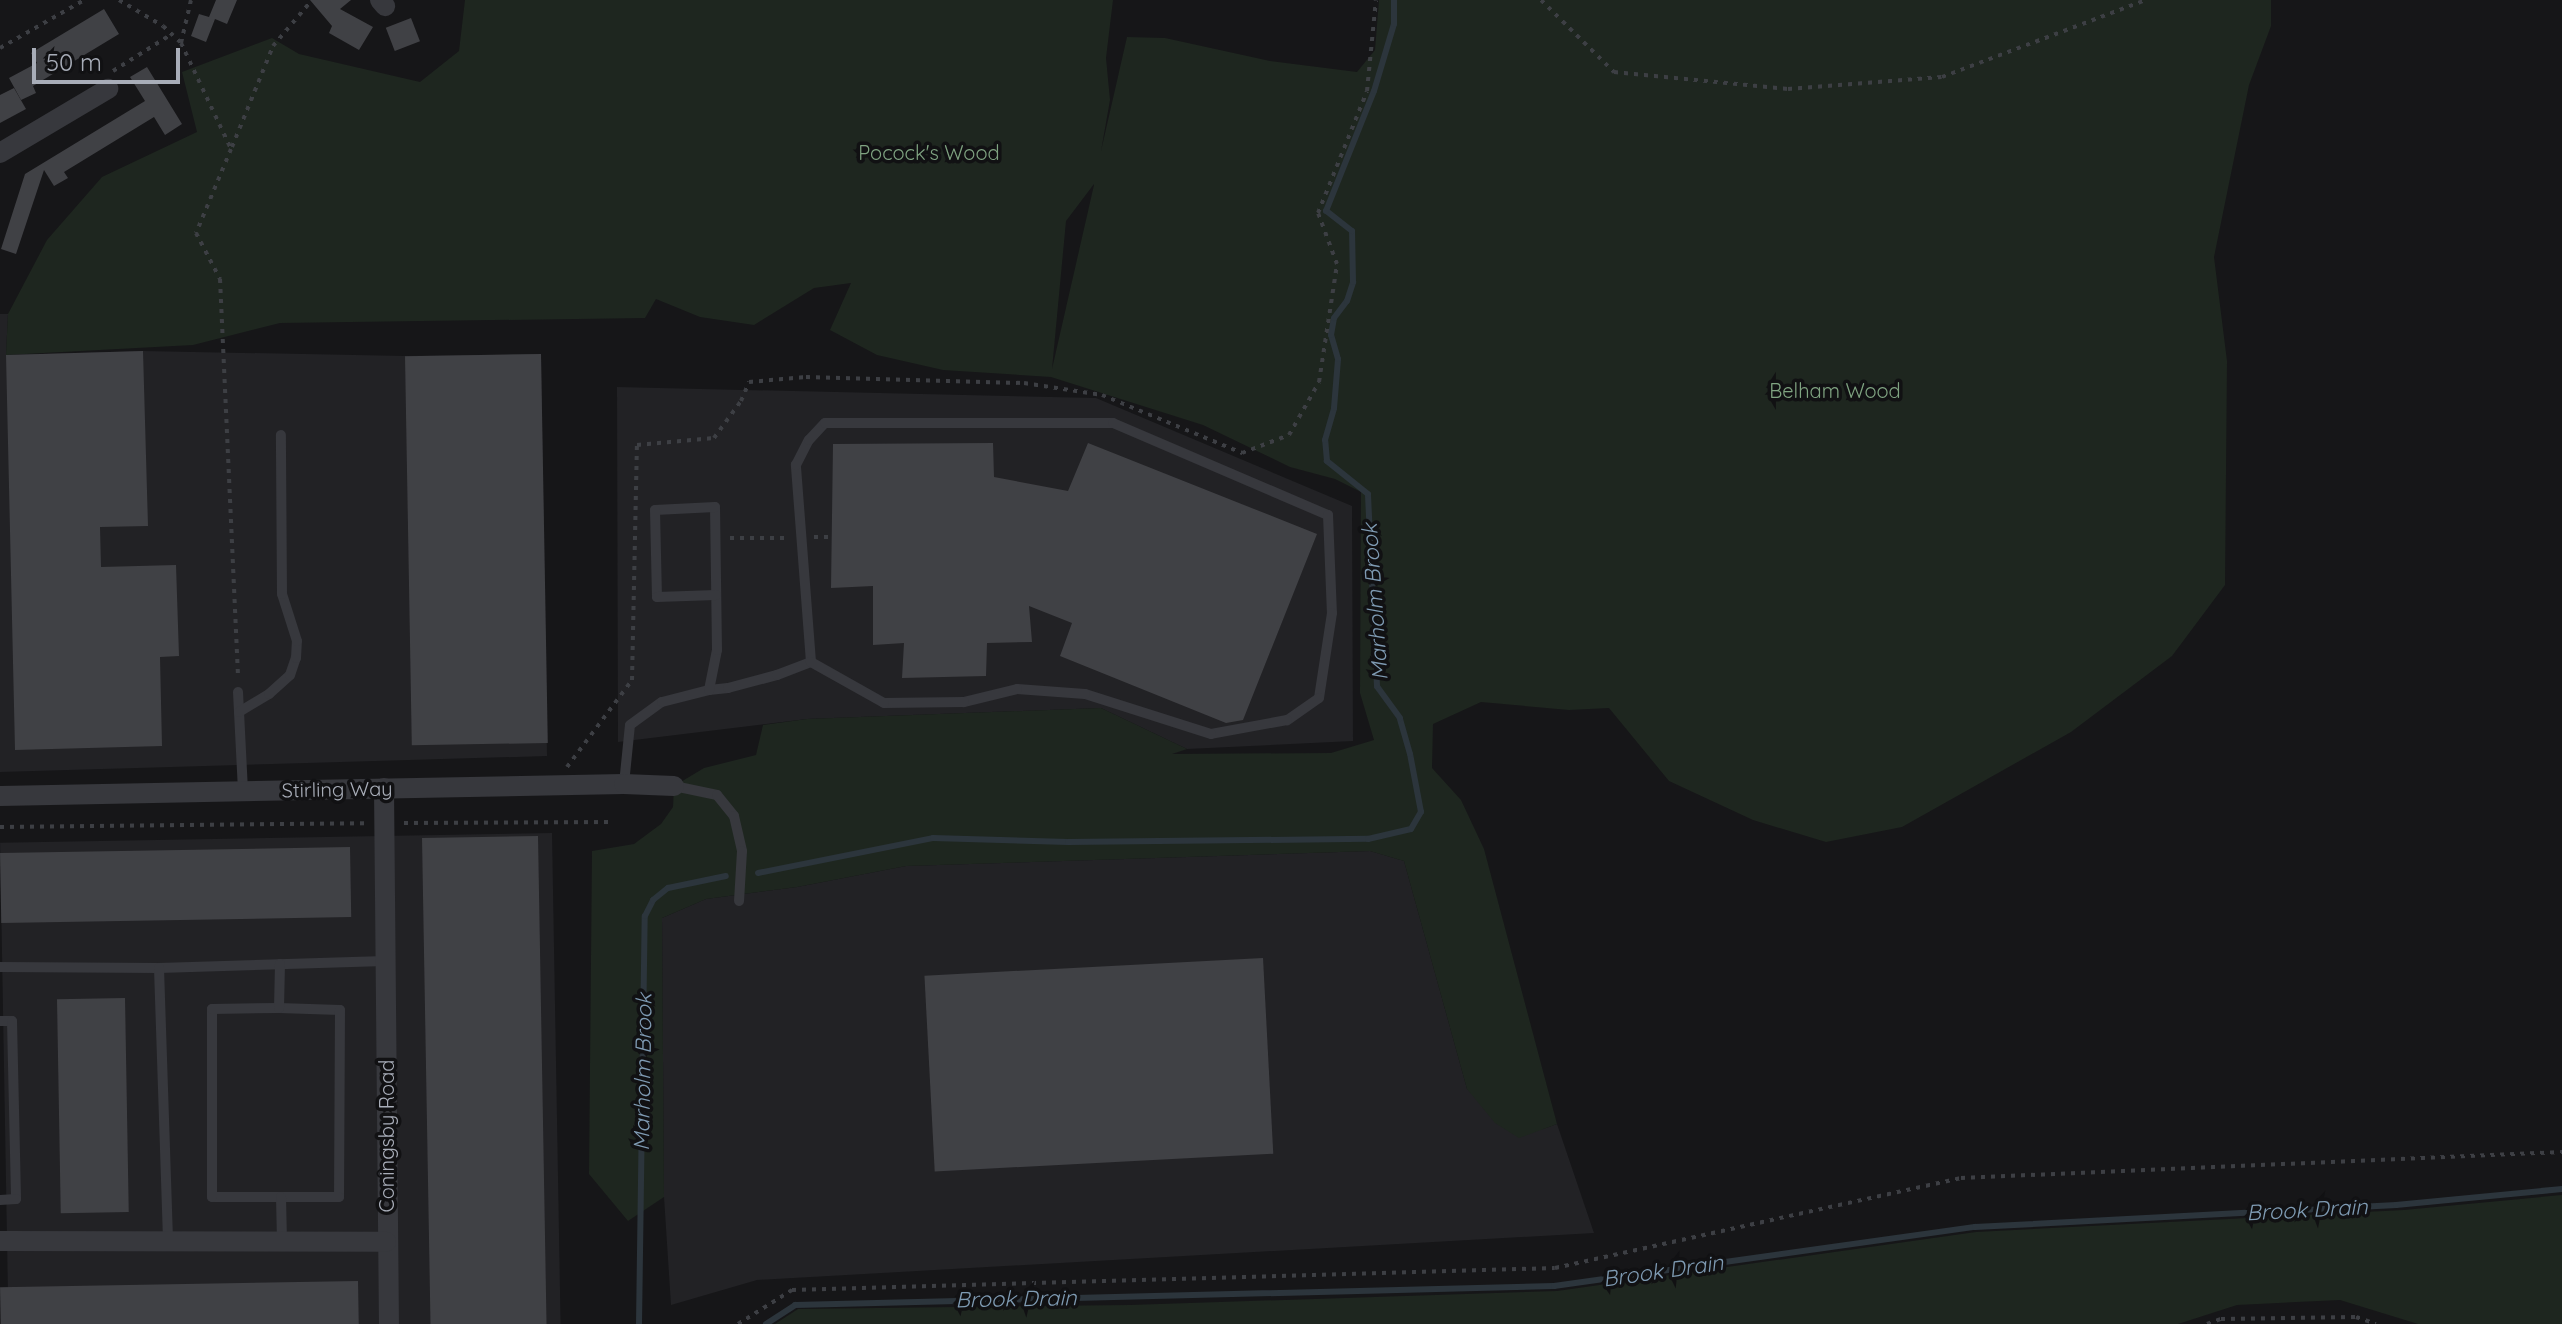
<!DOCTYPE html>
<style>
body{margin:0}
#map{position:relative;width:2562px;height:1324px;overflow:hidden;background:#161618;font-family:Quicksand,sans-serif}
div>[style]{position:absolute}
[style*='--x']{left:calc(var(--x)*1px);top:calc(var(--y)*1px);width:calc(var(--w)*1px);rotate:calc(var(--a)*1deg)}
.built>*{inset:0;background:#222225;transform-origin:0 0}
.green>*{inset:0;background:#1e261f}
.stream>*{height:6px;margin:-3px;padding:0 3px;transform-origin:3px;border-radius:3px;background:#2c353c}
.building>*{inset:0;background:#404145;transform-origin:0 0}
.path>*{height:4px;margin-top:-2px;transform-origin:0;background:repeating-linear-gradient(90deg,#3d3f44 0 4px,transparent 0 10px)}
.lane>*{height:10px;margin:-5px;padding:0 5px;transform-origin:5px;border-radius:5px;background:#37383d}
.street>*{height:20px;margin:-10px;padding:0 10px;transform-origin:10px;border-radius:10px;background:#37383d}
span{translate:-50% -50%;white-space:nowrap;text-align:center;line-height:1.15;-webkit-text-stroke:7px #111113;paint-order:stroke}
.park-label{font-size:20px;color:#7fa381}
.street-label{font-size:20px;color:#a8adb8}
.water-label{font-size:22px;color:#7f9bb3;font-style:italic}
.scale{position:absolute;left:32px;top:48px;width:148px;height:36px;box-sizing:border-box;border:4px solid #a8adb8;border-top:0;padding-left:10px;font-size:24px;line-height:28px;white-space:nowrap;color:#a8adb8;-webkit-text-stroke:6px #111113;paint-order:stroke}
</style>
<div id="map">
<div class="built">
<i style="clip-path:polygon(0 314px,8px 314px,6px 355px,143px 351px,405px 356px,541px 354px,547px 756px,0 772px)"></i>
<i style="clip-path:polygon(617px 387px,1096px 398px,1352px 506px,1353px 741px,1187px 749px,1101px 708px,807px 719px,618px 742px)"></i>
<i style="left:552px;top:833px;width:491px;height:552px;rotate:89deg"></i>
<i style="clip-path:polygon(1370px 851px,1404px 861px,1467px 1089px,1543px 1129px,1557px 1124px,1594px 1233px,757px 1280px,671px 1305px,664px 1197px,662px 918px,706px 899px,797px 887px,906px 866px)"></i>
</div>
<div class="green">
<i style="clip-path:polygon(evenodd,465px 0,1113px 0,1106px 58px,1110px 100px,1101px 151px,1127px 37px,1165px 38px,1270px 61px,1357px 72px,1375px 50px,1379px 0,2271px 0,2271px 26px,2249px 85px,2214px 257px,2227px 361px,2225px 585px,2172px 656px,2071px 732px,1902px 827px,1826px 842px,1753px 820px,1669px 781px,1609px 708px,1569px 710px,1481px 702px,1433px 724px,1432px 768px,1461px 800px,1484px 849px,1557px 1124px,1519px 1138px,1495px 1123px,1467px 1089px,1404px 861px,1370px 851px,906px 866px,797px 887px,706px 899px,662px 918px,664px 1197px,628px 1221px,589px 1174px,592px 851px,634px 844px,661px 824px,673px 807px,674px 786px,704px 768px,756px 755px,763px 725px,807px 719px,1101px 708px,1187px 749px,1172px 754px,1331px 753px,1374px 740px,1360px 693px,1361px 492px,1335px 479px,1290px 467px,1203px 425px,1051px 377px,943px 370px,877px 355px,830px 330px,851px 283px,814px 288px,754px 325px,700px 317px,656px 299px,645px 318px,280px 323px,193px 345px,6px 355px,8px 314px,47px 240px,102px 177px,197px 132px,182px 72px,272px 38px,299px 54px,420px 82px,459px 51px,465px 0,1094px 184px,1094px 185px,1052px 369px,1066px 221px,1094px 184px)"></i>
<i style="clip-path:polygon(2562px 1195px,2562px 1324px,2418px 1324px,2340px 1300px,2237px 1305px,2178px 1324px,775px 1324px,798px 1309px,1130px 1305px,1557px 1291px,1976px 1232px,2404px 1210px)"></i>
</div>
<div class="stream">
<i style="--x:758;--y:873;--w:178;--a:-11.3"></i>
<i style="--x:933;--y:838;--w:135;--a:1.7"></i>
<i style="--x:1068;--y:842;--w:300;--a:-0.6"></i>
<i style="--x:1368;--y:839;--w:44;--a:-13.1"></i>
<i style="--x:1411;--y:829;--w:20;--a:-60"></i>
<i style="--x:1421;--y:812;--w:59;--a:-100.7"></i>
<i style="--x:1410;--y:754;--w:37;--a:-106"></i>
<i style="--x:1400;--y:718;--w:39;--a:-126"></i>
<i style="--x:1377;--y:686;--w:192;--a:-92.7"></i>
<i style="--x:1368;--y:494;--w:53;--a:-141.2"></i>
<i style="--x:1327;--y:461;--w:21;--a:-95"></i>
<i style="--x:1325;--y:440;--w:33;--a:-74"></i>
<i style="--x:1334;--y:408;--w:49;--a:-85.3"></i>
<i style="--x:1338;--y:359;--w:25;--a:-106"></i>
<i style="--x:1331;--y:335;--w:17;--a:-80"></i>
<i style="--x:1334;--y:318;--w:21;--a:-53"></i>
<i style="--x:1347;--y:301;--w:20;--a:-72"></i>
<i style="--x:1353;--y:282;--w:51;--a:-91.1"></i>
<i style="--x:1352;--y:231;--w:33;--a:-142"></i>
<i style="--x:1326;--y:211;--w:129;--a:-68.2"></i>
<i style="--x:1374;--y:91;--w:70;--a:-73.4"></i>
<i style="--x:1394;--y:24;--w:24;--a:-90"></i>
<i style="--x:639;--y:1324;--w:408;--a:-89.2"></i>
<i style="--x:645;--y:916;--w:18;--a:-63"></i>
<i style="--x:653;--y:900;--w:19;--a:-39"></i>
<i style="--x:668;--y:888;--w:59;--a:-11.7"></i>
<i style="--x:766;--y:1324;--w:35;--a:-33"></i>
<i style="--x:795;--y:1305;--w:759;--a:-1.43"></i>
<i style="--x:1554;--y:1286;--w:425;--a:-8"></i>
<i style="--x:1975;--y:1227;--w:422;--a:-3"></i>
<i style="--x:2396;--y:1205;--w:167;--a:-5.5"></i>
</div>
<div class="building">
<i style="clip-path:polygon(216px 0,237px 0,227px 24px,215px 19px,206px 42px,191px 36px,199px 14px,209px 17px)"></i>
<i style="clip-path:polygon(310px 0,351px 0,340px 9px,373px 27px,359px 50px,329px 33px,332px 26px)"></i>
<i style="clip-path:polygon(104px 9px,119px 34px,33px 86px,36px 93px,21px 100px,9px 78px,37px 63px,31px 53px)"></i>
<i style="left:411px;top:18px;width:25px;height:27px;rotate:69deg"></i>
<i style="clip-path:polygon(147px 67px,182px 124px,165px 135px,154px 117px,64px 172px,68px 178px,54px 186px,44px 170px,16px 254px,1px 249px,25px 174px,145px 101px,130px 77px)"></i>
<i style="clip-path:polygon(14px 88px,26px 109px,0 123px,0 95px)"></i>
<i style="clip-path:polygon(143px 351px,148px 526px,100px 527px,101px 567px,176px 565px,179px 656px,160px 657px,162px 746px,15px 750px,6px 355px)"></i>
<i style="left:541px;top:354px;width:389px;height:136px;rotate:89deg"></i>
<i style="clip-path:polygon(993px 443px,994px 477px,1068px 491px,1088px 443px,1317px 534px,1243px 720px,1226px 723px,1060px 656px,1072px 623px,1029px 606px,1032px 642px,987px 643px,986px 676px,902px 678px,904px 643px,873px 645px,873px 586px,831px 588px,833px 444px)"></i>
<i style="left:538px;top:836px;width:488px;height:116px;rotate:89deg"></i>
<i style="left:350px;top:847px;width:70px;height:350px;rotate:89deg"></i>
<i style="left:1263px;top:958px;width:196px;height:339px;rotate:87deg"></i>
<i style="left:125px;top:998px;width:214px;height:68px;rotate:89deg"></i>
<i style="left:358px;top:1281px;width:43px;height:358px;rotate:89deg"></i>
</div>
<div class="path">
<i style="--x:119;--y:0;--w:51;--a:30.6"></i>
<i style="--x:163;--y:26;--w:25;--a:43"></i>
<i style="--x:181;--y:43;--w:117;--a:64.7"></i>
<i style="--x:231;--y:149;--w:91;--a:112.6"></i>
<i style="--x:196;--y:233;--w:52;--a:62.4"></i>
<i style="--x:220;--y:279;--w:399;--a:87.4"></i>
<i style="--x:1541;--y:0;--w:103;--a:44.6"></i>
<i style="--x:1614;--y:72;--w:175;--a:5.6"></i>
<i style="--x:1788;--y:89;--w:154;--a:-4.5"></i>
<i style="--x:1942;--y:77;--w:218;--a:-20.7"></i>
<i style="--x:181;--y:43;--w:44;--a:-76.9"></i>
<i style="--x:0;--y:48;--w:97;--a:-29.7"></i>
<i style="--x:113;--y:71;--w:70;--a:-32.1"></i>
<i style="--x:232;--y:147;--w:109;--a:-67.9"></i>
<i style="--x:273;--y:46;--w:60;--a:-49.7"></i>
<i style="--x:814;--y:537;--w:18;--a:0"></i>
<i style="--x:730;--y:538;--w:59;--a:0"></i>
<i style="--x:567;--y:767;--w:109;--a:-53.2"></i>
<i style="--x:632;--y:680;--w:235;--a:-88.8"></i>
<i style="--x:637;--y:445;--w:77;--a:-5.2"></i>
<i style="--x:714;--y:438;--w:46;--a:-53.9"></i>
<i style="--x:741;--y:401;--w:21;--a:-67"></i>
<i style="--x:749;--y:382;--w:57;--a:-5"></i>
<i style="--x:806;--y:377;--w:218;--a:1.6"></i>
<i style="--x:1024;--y:383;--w:79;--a:8.7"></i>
<i style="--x:1102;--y:395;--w:152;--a:22.5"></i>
<i style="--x:1242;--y:453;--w:50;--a:-21"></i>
<i style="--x:1289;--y:435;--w:61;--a:-60.5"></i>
<i style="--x:1319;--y:382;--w:119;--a:-81.3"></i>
<i style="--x:1337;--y:264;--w:54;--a:-110.4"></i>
<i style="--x:1318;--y:213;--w:131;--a:-68.1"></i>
<i style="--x:1367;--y:91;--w:91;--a:-84.4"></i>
<i style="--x:404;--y:823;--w:210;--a:-0.3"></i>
<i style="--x:0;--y:827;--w:367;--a:-0.6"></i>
<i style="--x:738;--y:1324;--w:64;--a:-32.2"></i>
<i style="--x:792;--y:1290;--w:763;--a:-1.65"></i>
<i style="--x:1555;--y:1268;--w:416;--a:-12.5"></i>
<i style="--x:1961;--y:1178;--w:602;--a:-2.48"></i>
<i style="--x:2207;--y:1324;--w:15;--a:-20"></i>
<i style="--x:2221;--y:1319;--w:135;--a:-0.8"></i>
<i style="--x:2356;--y:1317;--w:21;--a:19"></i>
</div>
<div class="lane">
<i style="--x:709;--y:690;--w:19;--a:-6"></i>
<i style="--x:728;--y:688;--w:51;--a:-14.9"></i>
<i style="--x:777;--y:675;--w:36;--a:-21"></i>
<i style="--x:811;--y:662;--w:198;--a:-94.4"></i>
<i style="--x:796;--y:465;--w:28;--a:-63"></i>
<i style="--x:809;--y:440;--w:23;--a:-47"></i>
<i style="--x:825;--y:423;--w:288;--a:0"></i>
<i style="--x:1113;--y:423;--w:234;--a:23.2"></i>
<i style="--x:1328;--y:515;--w:98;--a:87.7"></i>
<i style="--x:1332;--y:613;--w:86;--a:98.7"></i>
<i style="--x:1319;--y:698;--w:39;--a:145"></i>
<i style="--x:1287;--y:720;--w:77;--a:169.6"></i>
<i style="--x:1211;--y:734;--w:132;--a:-162.4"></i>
<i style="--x:1085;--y:694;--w:68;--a:-175.8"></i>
<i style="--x:1017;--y:689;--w:55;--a:166.2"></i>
<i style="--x:964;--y:702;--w:80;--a:179.3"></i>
<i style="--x:884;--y:703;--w:84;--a:-150.7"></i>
<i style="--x:238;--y:692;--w:98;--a:87.1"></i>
<i style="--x:239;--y:712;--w:35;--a:-31"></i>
<i style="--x:269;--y:694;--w:28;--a:-42"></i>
<i style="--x:290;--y:675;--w:18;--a:-71"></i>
<i style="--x:296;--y:658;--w:17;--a:-87"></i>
<i style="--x:297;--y:641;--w:49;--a:-107.7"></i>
<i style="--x:282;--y:594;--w:159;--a:-90.4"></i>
<i style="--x:624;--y:784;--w:59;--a:-84.2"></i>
<i style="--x:630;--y:725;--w:39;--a:-36"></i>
<i style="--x:662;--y:702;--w:49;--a:-14.3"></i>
<i style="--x:709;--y:690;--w:41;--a:-78.7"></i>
<i style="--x:717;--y:650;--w:143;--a:-90.8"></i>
<i style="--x:715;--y:507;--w:60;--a:177.1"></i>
<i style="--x:655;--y:510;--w:87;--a:88.7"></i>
<i style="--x:657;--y:597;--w:59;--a:-1.9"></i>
<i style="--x:674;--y:786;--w:44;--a:11.8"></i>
<i style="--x:717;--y:795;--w:27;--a:51"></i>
<i style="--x:734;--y:816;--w:36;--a:77"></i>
<i style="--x:742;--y:851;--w:50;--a:93.4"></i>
<i style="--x:0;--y:967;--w:159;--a:0.4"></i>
<i style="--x:159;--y:968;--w:226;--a:-1.8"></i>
<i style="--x:159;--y:968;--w:273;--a:88.1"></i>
<i style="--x:279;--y:1008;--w:61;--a:1.9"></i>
<i style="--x:340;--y:1010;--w:187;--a:90.3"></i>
<i style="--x:339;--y:1197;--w:127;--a:180"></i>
<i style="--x:212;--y:1197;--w:188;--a:-90"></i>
<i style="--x:212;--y:1009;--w:67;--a:-0.9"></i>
<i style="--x:279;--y:1008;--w:44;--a:-88.7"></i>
<i style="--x:0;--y:1021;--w:12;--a:0"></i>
<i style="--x:12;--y:1021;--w:178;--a:88.7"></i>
<i style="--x:16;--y:1199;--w:16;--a:176"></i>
<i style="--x:281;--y:1197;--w:44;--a:88.7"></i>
</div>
<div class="street">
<i style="--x:380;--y:0;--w:8;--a:50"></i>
<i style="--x:0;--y:153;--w:126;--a:-30.7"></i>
<i style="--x:384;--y:788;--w:536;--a:89.47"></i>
<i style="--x:0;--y:796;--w:624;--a:-1.1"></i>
<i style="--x:624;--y:784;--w:50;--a:2.3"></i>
<i style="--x:0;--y:1241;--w:386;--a:0.1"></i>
</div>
<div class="park-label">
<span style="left:929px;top:152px">Pocock's Wood</span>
<span style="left:1835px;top:390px">Belham Wood</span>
</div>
<div class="street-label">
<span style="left:337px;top:789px;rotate:-1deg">Stirling Way</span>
<span style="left:386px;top:1136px;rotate:-90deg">Coningsby Road</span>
</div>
<div class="water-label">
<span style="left:1375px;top:602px;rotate:-94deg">Marholm Brook</span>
<span style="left:643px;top:1072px;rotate:-89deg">Marholm Brook</span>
<span style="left:2307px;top:1210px;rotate:-3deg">Brook Drain</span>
<span style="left:1663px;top:1271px;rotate:-8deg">Brook Drain</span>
<span style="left:1016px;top:1299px;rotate:-1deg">Brook Drain</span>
</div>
<div class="scale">50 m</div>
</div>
